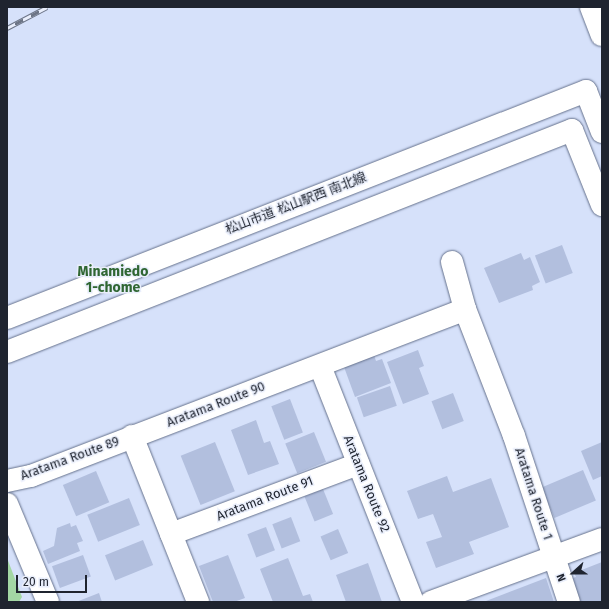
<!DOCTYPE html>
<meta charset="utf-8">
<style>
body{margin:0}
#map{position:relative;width:609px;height:609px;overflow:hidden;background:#d6e1fa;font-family:"Fira Sans","Noto Sans JP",sans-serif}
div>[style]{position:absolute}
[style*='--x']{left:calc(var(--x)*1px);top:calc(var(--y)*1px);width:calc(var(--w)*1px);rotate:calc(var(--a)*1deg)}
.green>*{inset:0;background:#a3d7a4}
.building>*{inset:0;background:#b2bfde;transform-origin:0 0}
.roads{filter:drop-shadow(0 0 1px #65718c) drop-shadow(0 0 1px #65718c)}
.minor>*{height:22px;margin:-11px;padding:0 11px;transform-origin:11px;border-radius:11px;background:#fff}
.tertiary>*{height:22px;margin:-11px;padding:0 11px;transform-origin:11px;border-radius:11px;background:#fff}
.rail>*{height:4.5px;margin-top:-2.25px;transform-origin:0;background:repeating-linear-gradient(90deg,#e9eefb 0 9px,#6d7586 0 18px);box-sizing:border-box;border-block:1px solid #6d7586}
span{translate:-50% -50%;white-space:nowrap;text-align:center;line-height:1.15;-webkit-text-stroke:3px #e9eefb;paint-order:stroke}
.street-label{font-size:13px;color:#1f242f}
.neighbourhood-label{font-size:14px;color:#2f6632;font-weight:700}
.frame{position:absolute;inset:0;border:8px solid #1f242f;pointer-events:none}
.north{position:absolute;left:553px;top:553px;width:40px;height:40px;-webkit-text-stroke:3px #e9eefb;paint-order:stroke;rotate:249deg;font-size:11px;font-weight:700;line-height:16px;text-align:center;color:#1f242f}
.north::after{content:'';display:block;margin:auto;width:14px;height:18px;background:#1f242f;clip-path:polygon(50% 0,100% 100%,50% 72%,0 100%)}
.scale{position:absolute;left:16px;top:575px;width:71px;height:18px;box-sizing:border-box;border:2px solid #1f242f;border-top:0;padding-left:5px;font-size:12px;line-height:14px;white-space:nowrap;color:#1f242f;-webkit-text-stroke:3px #e9eefb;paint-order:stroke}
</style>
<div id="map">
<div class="green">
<i style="clip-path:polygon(7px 558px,22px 597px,19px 602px,7px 602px)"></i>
</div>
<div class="building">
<i style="left:562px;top:245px;width:30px;height:29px;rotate:69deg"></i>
<i style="clip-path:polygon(521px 253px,524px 260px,530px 257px,540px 282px,532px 286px,533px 290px,499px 303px,484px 268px)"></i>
<i style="clip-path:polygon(418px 350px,424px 366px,419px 368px,429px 394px,403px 404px,387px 362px)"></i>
<i style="clip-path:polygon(374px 355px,376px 361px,382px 359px,391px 383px,355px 397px,344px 367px)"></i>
<i style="left:390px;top:386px;width:21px;height:35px;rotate:71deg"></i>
<i style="left:453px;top:393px;width:30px;height:23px;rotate:69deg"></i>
<i style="left:290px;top:399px;width:36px;height:20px;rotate:69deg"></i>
<i style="clip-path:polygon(256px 420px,264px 443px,270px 441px,279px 464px,248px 475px,231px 430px)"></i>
<i style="left:314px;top:432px;width:32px;height:31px;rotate:68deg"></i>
<i style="left:215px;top:442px;width:53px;height:37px;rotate:68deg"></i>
<i style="clip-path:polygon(602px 442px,602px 476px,593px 480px,581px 451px)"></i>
<i style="left:583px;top:470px;width:33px;height:45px;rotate:67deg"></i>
<i style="left:96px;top:471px;width:34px;height:36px;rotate:67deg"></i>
<i style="clip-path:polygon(447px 476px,453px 492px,491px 478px,509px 527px,469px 542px,474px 554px,436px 568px,426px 542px,442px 537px,433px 514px,418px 519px,407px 491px)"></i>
<i style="left:323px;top:489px;width:27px;height:20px;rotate:68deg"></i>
<i style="left:129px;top:498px;width:29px;height:45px;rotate:68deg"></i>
<i style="left:291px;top:517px;width:26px;height:20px;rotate:69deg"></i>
<i style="clip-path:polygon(70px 523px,71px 527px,76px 525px,83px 541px,77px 543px,80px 551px,48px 564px,43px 551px,54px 546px,57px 528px)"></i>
<i style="left:266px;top:527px;width:25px;height:20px;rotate:69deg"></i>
<i style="left:338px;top:529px;width:26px;height:19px;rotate:67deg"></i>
<i style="left:143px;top:540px;width:27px;height:41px;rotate:68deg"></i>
<i style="left:83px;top:555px;width:23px;height:33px;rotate:70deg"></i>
<i style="clip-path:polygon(228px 555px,245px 598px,234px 602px,213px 602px,199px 566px)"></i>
<i style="clip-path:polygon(288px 558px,303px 596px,310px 594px,313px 602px,273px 602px,260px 569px)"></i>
<i style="clip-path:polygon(602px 562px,602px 602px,578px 602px,570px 579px,576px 577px,574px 573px)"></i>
<i style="clip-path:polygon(368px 563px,382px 602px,346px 602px,336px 575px)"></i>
<i style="clip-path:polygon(546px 578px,554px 602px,486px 602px,486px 601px)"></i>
<i style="clip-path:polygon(99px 593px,102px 602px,76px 602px)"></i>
</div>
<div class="roads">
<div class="minor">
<i style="--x:591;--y:7;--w:30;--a:69"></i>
<i style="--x:452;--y:262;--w:49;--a:74.5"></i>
<i style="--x:465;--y:309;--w:136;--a:68.9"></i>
<i style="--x:514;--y:436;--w:175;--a:71.7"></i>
<i style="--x:320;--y:366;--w:254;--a:68.5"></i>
<i style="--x:132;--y:436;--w:179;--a:68.3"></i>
<i style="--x:7;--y:481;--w:25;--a:-12"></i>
<i style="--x:31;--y:476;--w:465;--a:-21"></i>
<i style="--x:7;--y:504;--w:106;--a:67.3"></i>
<i style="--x:171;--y:534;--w:200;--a:-20.5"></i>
<i style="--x:431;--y:602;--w:182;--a:-20.2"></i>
</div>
<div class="tertiary">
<i style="--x:7;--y:318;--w:622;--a:-21.41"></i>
<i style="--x:586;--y:91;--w:44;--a:68.7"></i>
<i style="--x:7;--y:352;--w:607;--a:-21.45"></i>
<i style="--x:572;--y:130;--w:81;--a:68.2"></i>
</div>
</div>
<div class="rail">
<i style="--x:7;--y:28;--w:45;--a:-27.7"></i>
</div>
<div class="street-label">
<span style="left:296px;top:204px;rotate:-21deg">松山市道 松山駅西 南北線</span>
<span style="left:216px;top:405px;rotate:-21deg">Aratama Route 90</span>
<span style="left:70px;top:459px;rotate:-20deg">Aratama Route 89</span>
<span style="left:366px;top:484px;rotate:68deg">Aratama Route 92</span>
<span style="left:533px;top:494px;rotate:72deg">Aratama Route 1</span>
<span style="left:265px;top:499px;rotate:-21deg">Aratama Route 91</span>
</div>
<div class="neighbourhood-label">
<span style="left:113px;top:280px">Minamiedo<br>1-chome</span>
</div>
<div class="frame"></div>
<div class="north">N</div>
<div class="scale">20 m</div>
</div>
